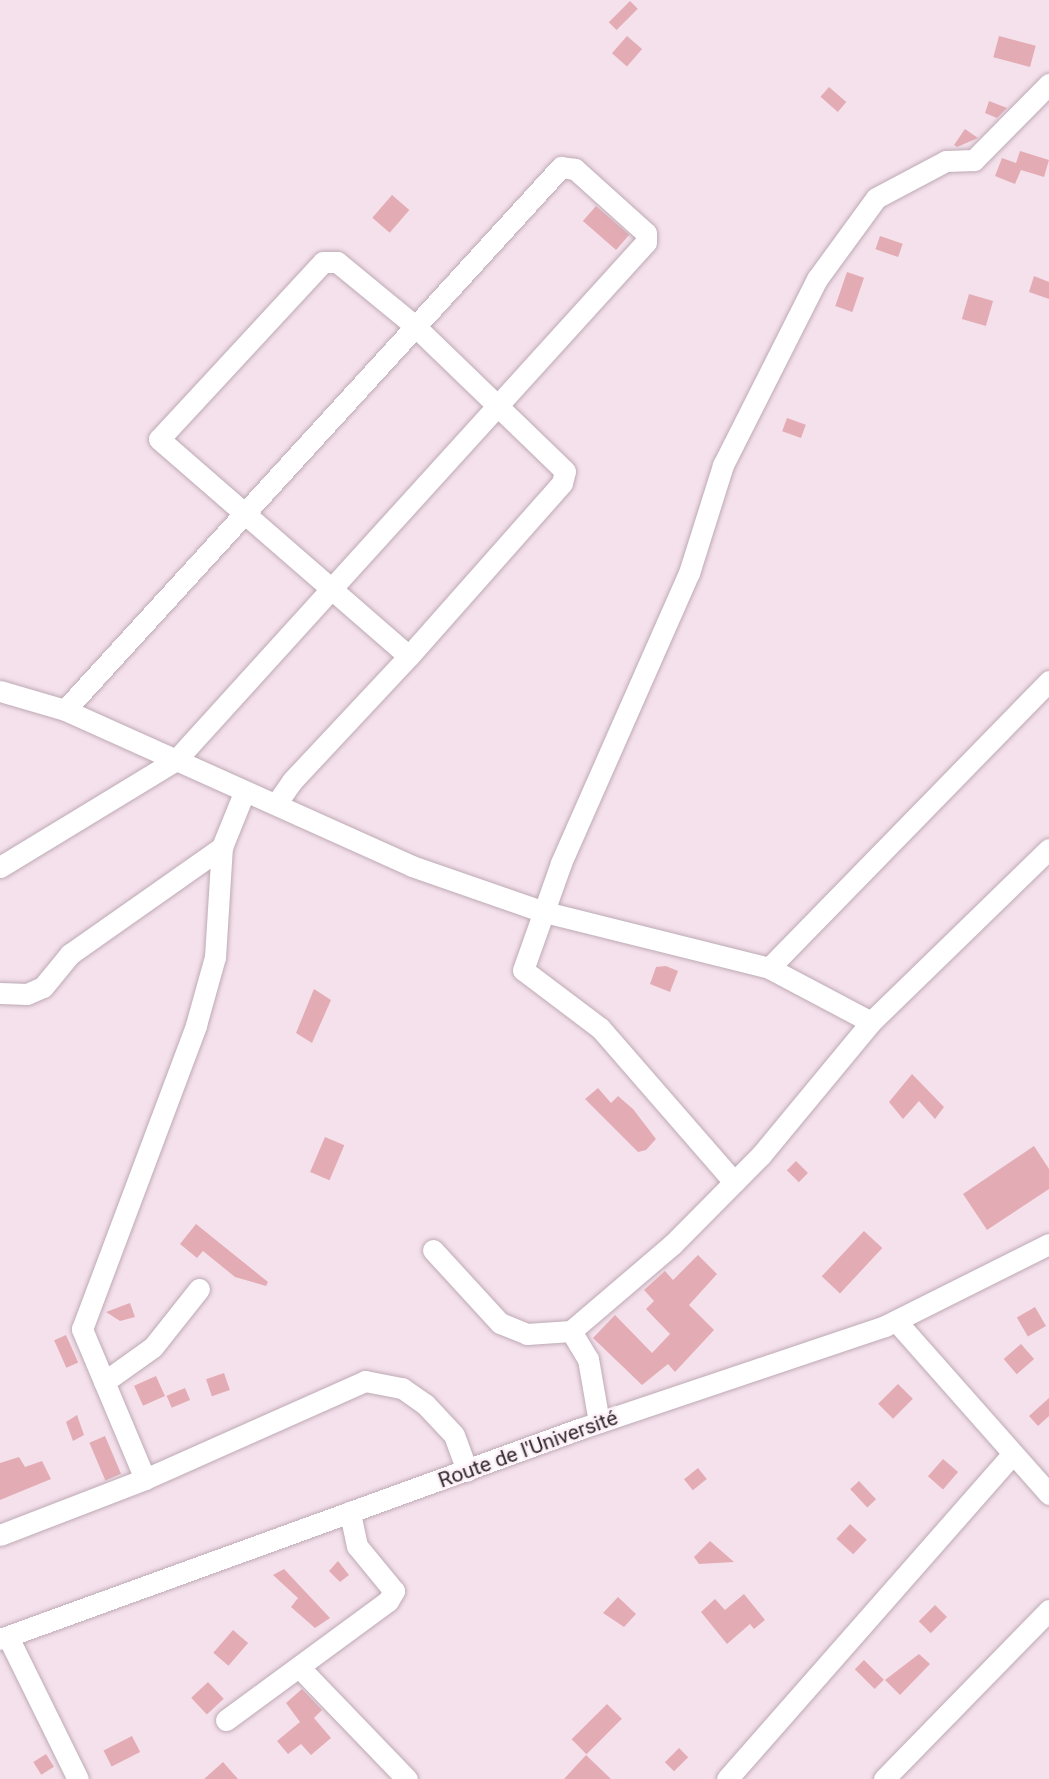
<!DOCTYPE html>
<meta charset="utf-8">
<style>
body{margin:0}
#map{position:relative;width:1049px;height:1779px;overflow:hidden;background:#f5e1ec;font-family:Roboto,sans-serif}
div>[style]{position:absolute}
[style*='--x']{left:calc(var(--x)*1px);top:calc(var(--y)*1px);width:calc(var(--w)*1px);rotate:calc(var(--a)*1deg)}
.building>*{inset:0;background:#e3acb4;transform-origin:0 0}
.roads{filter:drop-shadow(0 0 2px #bdaab4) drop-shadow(0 0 2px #bdaab4)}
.minor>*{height:21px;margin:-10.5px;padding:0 10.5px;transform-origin:10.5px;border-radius:10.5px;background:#fff}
span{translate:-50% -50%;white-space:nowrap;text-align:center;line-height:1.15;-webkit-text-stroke:5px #fdf1f7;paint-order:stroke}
.street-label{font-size:21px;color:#2f282c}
</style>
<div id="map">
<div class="building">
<i style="left:630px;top:1px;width:11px;height:30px;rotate:45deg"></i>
<i style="left:627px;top:36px;width:20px;height:23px;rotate:41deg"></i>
<i style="left:999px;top:36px;width:38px;height:22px;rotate:15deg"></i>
<i style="left:829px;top:87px;width:23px;height:13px;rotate:41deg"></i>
<i style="clip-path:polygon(989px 101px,1007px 108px,997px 118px,985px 113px)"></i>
<i style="clip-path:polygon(965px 129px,978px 138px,957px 147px,954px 145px)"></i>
<i style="clip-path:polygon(1020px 151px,1049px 160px,1044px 177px,1021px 170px,1015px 184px,995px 176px,1002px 158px,1016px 163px)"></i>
<i style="left:392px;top:195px;width:23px;height:30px;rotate:41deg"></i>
<i style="left:596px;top:206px;width:44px;height:20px;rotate:41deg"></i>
<i style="left:880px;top:236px;width:24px;height:14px;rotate:19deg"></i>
<i style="left:847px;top:272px;width:18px;height:36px;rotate:19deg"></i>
<i style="clip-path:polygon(1034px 276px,1049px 282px,1049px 299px,1029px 292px)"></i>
<i style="left:969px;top:294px;width:25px;height:26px;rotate:16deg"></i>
<i style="left:787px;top:418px;width:20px;height:14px;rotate:20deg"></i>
<i style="clip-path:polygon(666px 966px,678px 971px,670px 992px,650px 984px,656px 967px)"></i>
<i style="clip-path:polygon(314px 989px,331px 1000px,312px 1043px,296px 1033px)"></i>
<i style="clip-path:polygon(912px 1074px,944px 1107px,935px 1119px,919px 1101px,903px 1119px,889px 1102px)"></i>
<i style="clip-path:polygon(598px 1088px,611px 1103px,618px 1096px,633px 1109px,656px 1139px,646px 1150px,638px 1152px,585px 1099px)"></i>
<i style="left:325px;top:1137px;width:21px;height:38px;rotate:23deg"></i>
<i style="clip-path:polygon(1034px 1146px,1049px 1169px,1049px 1189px,987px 1230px,963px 1194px)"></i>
<i style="left:796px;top:1161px;width:17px;height:13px;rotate:45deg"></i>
<i style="clip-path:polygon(196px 1224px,268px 1282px,266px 1286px,235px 1277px,203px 1251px,197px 1258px,180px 1244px)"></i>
<i style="left:864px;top:1231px;width:25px;height:62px;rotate:43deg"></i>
<i style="clip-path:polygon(698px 1255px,717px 1274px,689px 1305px,714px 1330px,675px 1372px,668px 1364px,642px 1385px,593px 1338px,615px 1315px,652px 1353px,670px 1334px,646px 1309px,654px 1301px,644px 1290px,665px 1271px,673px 1280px)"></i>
<i style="clip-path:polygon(130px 1303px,135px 1317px,120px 1321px,106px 1312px)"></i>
<i style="left:1035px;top:1307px;width:22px;height:21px;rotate:60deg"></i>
<i style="left:66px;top:1335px;width:30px;height:13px;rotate:66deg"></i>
<i style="left:1021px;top:1344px;width:20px;height:23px;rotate:49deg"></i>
<i style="left:224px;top:1373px;width:18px;height:19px;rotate:71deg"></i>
<i style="left:156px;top:1376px;width:22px;height:24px;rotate:66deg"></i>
<i style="left:898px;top:1384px;width:21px;height:28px;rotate:45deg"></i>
<i style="left:185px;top:1388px;width:13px;height:20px;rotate:67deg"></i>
<i style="clip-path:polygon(1049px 1398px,1049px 1416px,1038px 1426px,1029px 1416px)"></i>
<i style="clip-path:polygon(77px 1415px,84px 1435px,73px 1441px,66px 1422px)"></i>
<i style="left:105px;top:1436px;width:41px;height:17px;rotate:67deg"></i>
<i style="clip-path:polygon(19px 1457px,25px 1467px,42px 1461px,51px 1479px,0 1500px,0 1463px)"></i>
<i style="left:943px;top:1459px;width:20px;height:23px;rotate:41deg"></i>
<i style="left:698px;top:1468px;width:14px;height:18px;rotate:51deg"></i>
<i style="left:859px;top:1481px;width:25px;height:12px;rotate:47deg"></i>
<i style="left:850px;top:1524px;width:23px;height:20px;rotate:43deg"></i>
<i style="clip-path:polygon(710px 1541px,734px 1562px,699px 1564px,694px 1557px)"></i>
<i style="clip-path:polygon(338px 1561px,349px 1575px,340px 1582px,329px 1571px)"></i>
<i style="clip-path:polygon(284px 1569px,330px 1618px,315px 1628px,291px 1607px,298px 1598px,273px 1575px)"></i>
<i style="clip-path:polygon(744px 1594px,765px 1620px,754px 1629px,750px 1624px,727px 1644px,701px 1612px,715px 1599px,725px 1610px)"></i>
<i style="clip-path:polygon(618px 1597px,636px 1614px,624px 1627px,603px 1613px)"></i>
<i style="left:935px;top:1605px;width:17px;height:23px;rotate:45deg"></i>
<i style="left:233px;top:1630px;width:20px;height:30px;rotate:41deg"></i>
<i style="clip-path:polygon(919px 1654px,930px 1664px,900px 1695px,885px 1680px)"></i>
<i style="left:864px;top:1660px;width:28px;height:13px;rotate:45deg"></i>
<i style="left:208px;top:1682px;width:23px;height:23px;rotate:47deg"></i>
<i style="clip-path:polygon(302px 1689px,322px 1710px,314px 1718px,331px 1738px,311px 1755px,301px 1744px,288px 1754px,277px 1741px,300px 1722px,286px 1703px)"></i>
<i style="left:607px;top:1704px;width:21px;height:50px;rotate:45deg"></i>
<i style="left:132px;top:1736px;width:18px;height:32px;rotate:63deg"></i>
<i style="left:679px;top:1748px;width:13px;height:20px;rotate:45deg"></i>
<i style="left:46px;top:1754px;width:15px;height:15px;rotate:58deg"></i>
<i style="clip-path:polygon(586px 1755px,611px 1779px,564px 1779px)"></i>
<i style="clip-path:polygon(223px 1762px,238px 1779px,204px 1779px)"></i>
</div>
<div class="roads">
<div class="minor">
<i style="--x:0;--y:691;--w:68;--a:16.3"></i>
<i style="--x:65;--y:710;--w:380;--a:24.2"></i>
<i style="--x:412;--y:866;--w:137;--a:19.2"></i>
<i style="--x:541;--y:911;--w:235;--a:14"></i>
<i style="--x:769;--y:968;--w:115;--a:27.9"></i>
<i style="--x:276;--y:804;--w:28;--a:-55"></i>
<i style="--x:292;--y:781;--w:171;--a:-46.9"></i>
<i style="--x:409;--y:656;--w:231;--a:-48.5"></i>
<i style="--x:562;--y:483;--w:12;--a:-76"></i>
<i style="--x:565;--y:471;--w:209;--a:-136"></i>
<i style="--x:415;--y:326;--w:101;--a:-140.6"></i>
<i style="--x:337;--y:262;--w:14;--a:180"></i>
<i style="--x:323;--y:262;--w:241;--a:132.8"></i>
<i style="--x:159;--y:439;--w:331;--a:41"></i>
<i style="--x:0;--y:867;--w:206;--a:-31.3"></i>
<i style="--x:176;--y:760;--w:699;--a:-47.78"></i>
<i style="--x:646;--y:242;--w:9;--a:-90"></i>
<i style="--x:646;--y:233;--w:96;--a:-138"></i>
<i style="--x:575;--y:169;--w:14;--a:-172"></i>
<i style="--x:561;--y:167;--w:735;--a:132.41"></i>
<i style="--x:769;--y:968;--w:401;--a:-45.7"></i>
<i style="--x:0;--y:993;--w:27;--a:2"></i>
<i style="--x:27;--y:994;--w:17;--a:-24"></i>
<i style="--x:43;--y:987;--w:43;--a:-50.7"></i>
<i style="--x:70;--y:954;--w:186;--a:-35.1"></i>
<i style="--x:734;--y:1182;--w:204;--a:-131"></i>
<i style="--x:600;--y:1028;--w:96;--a:-143"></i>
<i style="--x:523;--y:970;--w:114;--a:-70.4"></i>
<i style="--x:561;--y:863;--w:317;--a:-66.2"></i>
<i style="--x:689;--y:573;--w:113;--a:-72.5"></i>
<i style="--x:723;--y:465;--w:208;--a:-63.2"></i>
<i style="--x:817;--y:279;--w:100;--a:-53.9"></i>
<i style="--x:876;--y:198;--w:79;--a:-27.9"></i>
<i style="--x:946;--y:161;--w:28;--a:-2"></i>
<i style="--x:974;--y:160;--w:107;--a:-45.4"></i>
<i style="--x:433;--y:1250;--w:99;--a:47.5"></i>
<i style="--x:500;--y:1323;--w:29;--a:22"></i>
<i style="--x:527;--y:1334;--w:44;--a:-3.9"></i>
<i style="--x:571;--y:1331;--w:134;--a:-40.5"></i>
<i style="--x:673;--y:1244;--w:125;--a:-45.3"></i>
<i style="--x:761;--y:1155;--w:173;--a:-50.4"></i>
<i style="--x:871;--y:1022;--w:248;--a:-44.2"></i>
<i style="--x:896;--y:1321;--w:231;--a:48.5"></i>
<i style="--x:571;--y:1331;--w:33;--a:59"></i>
<i style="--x:588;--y:1359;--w:64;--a:80.1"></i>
<i style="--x:104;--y:1382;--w:60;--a:-35.5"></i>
<i style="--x:153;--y:1347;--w:74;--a:-51.6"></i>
<i style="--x:145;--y:1479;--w:163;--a:-112.8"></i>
<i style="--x:82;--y:1329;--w:325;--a:-69.4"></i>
<i style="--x:196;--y:1025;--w:71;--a:-74.4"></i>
<i style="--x:215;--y:957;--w:110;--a:-86.4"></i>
<i style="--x:222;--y:847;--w:56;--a:-68"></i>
<i style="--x:0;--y:1535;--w:155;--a:-21.1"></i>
<i style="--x:145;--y:1479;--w:241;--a:-24"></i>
<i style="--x:365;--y:1381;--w:38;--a:11"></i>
<i style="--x:402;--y:1388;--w:28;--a:35"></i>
<i style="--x:425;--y:1404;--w:42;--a:46.9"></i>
<i style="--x:454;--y:1435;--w:38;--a:70"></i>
<i style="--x:8;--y:1637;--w:158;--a:63.8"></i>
<i style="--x:0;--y:1639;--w:616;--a:-19.94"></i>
<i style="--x:579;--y:1429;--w:323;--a:-18.6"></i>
<i style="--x:885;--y:1326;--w:183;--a:-26.6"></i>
<i style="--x:300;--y:1668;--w:154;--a:46.1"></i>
<i style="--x:226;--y:1720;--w:201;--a:-36.3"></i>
<i style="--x:388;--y:1601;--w:12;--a:-59"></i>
<i style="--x:394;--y:1591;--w:58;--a:-129.4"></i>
<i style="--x:357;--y:1546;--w:35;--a:-102"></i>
<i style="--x:727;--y:1779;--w:430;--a:-48.7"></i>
<i style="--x:884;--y:1779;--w:236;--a:-45.7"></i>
</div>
</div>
<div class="street-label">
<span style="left:528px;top:1449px;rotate:-20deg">Route de l'Université</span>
</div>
</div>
